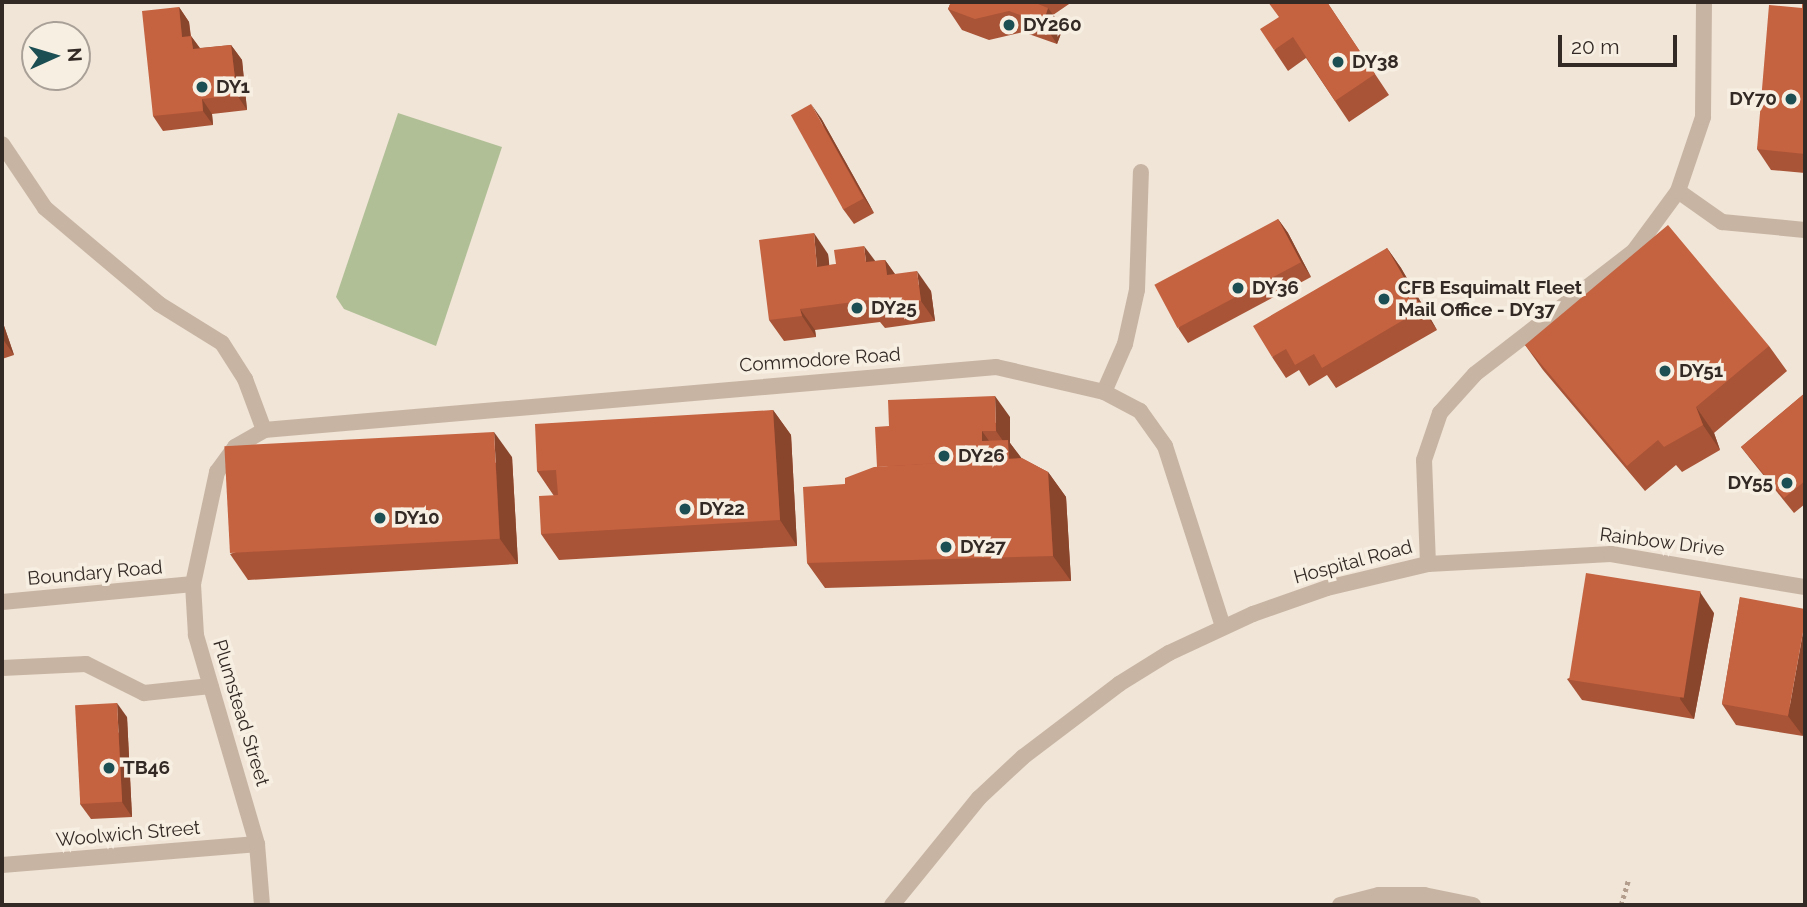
<!DOCTYPE html>
<style>
body{margin:0}
#map{position:relative;width:1807px;height:907px;overflow:hidden;background:#f0e5d7;font-family:Raleway,sans-serif}
div>[style]{position:absolute}
[style*='--x']{left:calc(var(--x)*1px);top:calc(var(--y)*1px);width:calc(var(--w)*1px);rotate:calc(var(--a)*1deg)}
.green>*{inset:0;background:#b1bf97}
.path>*{height:4.5px;margin-top:-2.25px;transform-origin:0;background:repeating-linear-gradient(90deg,#b39e8e 0 3.5px,transparent 0 7px)}
.service>*{height:16px;margin:-8px;padding:0 8px;transform-origin:8px;border-radius:8px;background:#c8b4a3}
.wall>*{inset:0;background:#a95437}
.shaded-wall>*{inset:0;background:#8a452d}
.building>*{inset:0;background:#c56240;transform-origin:0 0}
.dots>*{width:19px;height:19px;translate:-50% -50%;box-sizing:border-box;border:4px solid #f8efe3;border-radius:50%}
span{translate:-50% -50%;white-space:nowrap;text-align:center;line-height:1.15;-webkit-text-stroke:7px #f8efe3;paint-order:stroke}
.poi-label{font-size:19px;color:#332a25;font-weight:700}
.left{translate:0 -50%;text-align:left}
.right{translate:-100% -50%;text-align:right}
.street-label{font-size:19px;color:#332a25}
.frame{position:absolute;inset:0;border:4px solid #332a25;pointer-events:none}
.north{position:absolute;left:21px;top:21px;width:70px;height:70px;box-sizing:border-box;background:#f8efe3;border:2px solid #a9a097;border-radius:50%;rotate:86deg;font-size:19px;font-weight:700;line-height:28px;text-align:center;color:#332a25}
.north::after{content:'';display:block;margin:auto;width:24px;height:32px;background:#1b4f54;clip-path:polygon(50% 0,100% 100%,50% 72%,0 100%)}
.scale{position:absolute;left:1558px;top:35px;width:119px;height:32px;box-sizing:border-box;border:4px solid #332a25;border-top:0;padding-left:9px;font-size:21px;line-height:24px;white-space:nowrap;color:#332a25;-webkit-text-stroke:5px #f8efe3;paint-order:stroke}
</style>
<div id="map">
<div class="green">
<i style="clip-path:polygon(398px 113px,502px 147px,436px 346px,344px 309px,336px 297px)"></i>
</div>
<div class="path">
<i style="--x:1621;--y:905;--w:25;--a:-74"></i>
</div>
<div class="service">
<i style="--x:2;--y:144;--w:77;--a:56.1"></i>
<i style="--x:45;--y:208;--w:149;--a:40.1"></i>
<i style="--x:159;--y:304;--w:74;--a:31.8"></i>
<i style="--x:222;--y:343;--w:43;--a:57.4"></i>
<i style="--x:245;--y:379;--w:54;--a:69.6"></i>
<i style="--x:1678;--y:191;--w:54;--a:35.2"></i>
<i style="--x:1722;--y:222;--w:83;--a:5.5"></i>
<i style="--x:1104;--y:392;--w:52;--a:-66.4"></i>
<i style="--x:1125;--y:344;--w:55;--a:-77.5"></i>
<i style="--x:1137;--y:290;--w:118;--a:-88.1"></i>
<i style="--x:1428;--y:564;--w:183;--a:-3.1"></i>
<i style="--x:1611;--y:554;--w:197;--a:9.7"></i>
<i style="--x:2;--y:602;--w:192;--a:-5.4"></i>
<i style="--x:2;--y:668;--w:84;--a:-2.7"></i>
<i style="--x:86;--y:664;--w:65;--a:26.6"></i>
<i style="--x:144;--y:693;--w:67;--a:-6"></i>
<i style="--x:2;--y:865;--w:256;--a:-4.7"></i>
<i style="--x:262;--y:905;--w:61;--a:-94.7"></i>
<i style="--x:257;--y:844;--w:218;--a:-106.3"></i>
<i style="--x:196;--y:635;--w:51;--a:-93.4"></i>
<i style="--x:193;--y:584;--w:115;--a:-77.9"></i>
<i style="--x:217;--y:472;--w:31;--a:-54"></i>
<i style="--x:235;--y:447;--w:34;--a:-30"></i>
<i style="--x:264;--y:430;--w:735;--a:-4.92"></i>
<i style="--x:996;--y:367;--w:111;--a:13"></i>
<i style="--x:1104;--y:392;--w:41;--a:27.8"></i>
<i style="--x:1140;--y:411;--w:43;--a:54.5"></i>
<i style="--x:1165;--y:446;--w:190;--a:72.2"></i>
<i style="--x:892;--y:905;--w:138;--a:-50.9"></i>
<i style="--x:979;--y:798;--w:60;--a:-43"></i>
<i style="--x:1023;--y:757;--w:121;--a:-37.2"></i>
<i style="--x:1119;--y:684;--w:59;--a:-31.8"></i>
<i style="--x:1169;--y:653;--w:93;--a:-24.9"></i>
<i style="--x:1253;--y:614;--w:78;--a:-19.4"></i>
<i style="--x:1327;--y:588;--w:104;--a:-13.4"></i>
<i style="--x:1428;--y:564;--w:104;--a:-92.2"></i>
<i style="--x:1424;--y:460;--w:50;--a:-71.2"></i>
<i style="--x:1440;--y:413;--w:52;--a:-48.1"></i>
<i style="--x:1475;--y:374;--w:201;--a:-37.7"></i>
<i style="--x:1634;--y:251;--w:74;--a:-53.7"></i>
<i style="--x:1678;--y:191;--w:78;--a:-71.3"></i>
<i style="--x:1703;--y:117;--w:115;--a:-89.5"></i>
<i style="--x:1340;--y:905;--w:40;--a:-14.4"></i>
<i style="--x:1379;--y:895;--w:45;--a:0"></i>
<i style="--x:1424;--y:895;--w:50;--a:11.5"></i>
</div>
<div class="wall">
<i style="clip-path:polygon(951px 2px,1072px 2px,1053px 15px,1063px 28px,1057px 44px,1023px 32px,989px 40px,962px 30px,948px 9px)"></i>
<i style="clip-path:polygon(1327px 2px,1389px 95px,1349px 122px,1306px 58px,1288px 71px,1274px 50px)"></i>
<i style="clip-path:polygon(1805px 2px,1805px 173px,1771px 170px,1757px 149px,1802px 8px)"></i>
<i style="clip-path:polygon(179px 7px,189px 22px,191px 36px,200px 48px,231px 45px,242px 60px,247px 110px,212px 114px,213px 125px,163px 131px,153px 116px)"></i>
<i style="clip-path:polygon(821px 118px,874px 213px,854px 224px,843px 209px)"></i>
<i style="clip-path:polygon(1278px 219px,1288px 233px,1311px 277px,1188px 343px,1178px 328px)"></i>
<i style="clip-path:polygon(1387px 248px,1401px 268px,1437px 330px,1336px 388px,1327px 375px,1309px 386px,1299px 370px,1286px 378px,1272px 357px)"></i>
<i style="clip-path:polygon(828px 254px,829px 265px,885px 260px,895px 274px,931px 291px,935px 321px,885px 328px,880px 322px,815px 330px,816px 337px,784px 341px,769px 320px)"></i>
<i style="clip-path:polygon(2px 320px,14px 355px,2px 359px)"></i>
<i style="clip-path:polygon(1525px 345px,1769px 346px,1787px 371px,1714px 433px,1720px 450px,1682px 472px,1676px 465px,1645px 491px,1543px 370px)"></i>
<i style="clip-path:polygon(1805px 393px,1805px 504px,1794px 513px,1752px 461px,1741px 447px)"></i>
<i style="clip-path:polygon(773px 410px,791px 435px,797px 546px,559px 560px,541px 534px,554px 496px,537px 471px)"></i>
<i style="clip-path:polygon(1010px 417px,1010px 443px,1021px 458px,1048px 472px,1066px 497px,1071px 581px,825px 588px,807px 563px,845px 484px)"></i>
<i style="clip-path:polygon(512px 457px,518px 564px,248px 580px,230px 554px)"></i>
<i style="clip-path:polygon(1740px 597px,1803px 736px,1736px 725px,1722px 704px)"></i>
<i style="clip-path:polygon(1714px 613px,1694px 719px,1582px 700px,1567px 679px)"></i>
<i style="clip-path:polygon(127px 717px,132px 817px,91px 819px,80px 804px)"></i>
</div>
<div class="shaded-wall">
<i style="clip-path:polygon(179px 7px,189px 22px,192px 51px,182px 37px)"></i>
<i style="clip-path:polygon(1048px 8px,1063px 28px,1057px 44px,1043px 23px)"></i>
<i style="clip-path:polygon(191px 36px,201px 50px,193px 49px)"></i>
<i style="clip-path:polygon(231px 45px,242px 60px,247px 110px,237px 95px)"></i>
<i style="clip-path:polygon(202px 99px,212px 114px,213px 125px,203px 111px)"></i>
<i style="clip-path:polygon(811px 104px,821px 118px,874px 213px,864px 198px)"></i>
<i style="clip-path:polygon(1278px 219px,1288px 233px,1311px 277px,1301px 262px)"></i>
<i style="clip-path:polygon(814px 233px,828px 254px,832px 287px,817px 267px)"></i>
<i style="clip-path:polygon(864px 246px,879px 266px,866px 262px)"></i>
<i style="clip-path:polygon(1387px 248px,1401px 268px,1437px 330px,1422px 309px)"></i>
<i style="clip-path:polygon(885px 260px,899px 280px,887px 275px)"></i>
<i style="clip-path:polygon(917px 271px,931px 291px,935px 321px,921px 301px)"></i>
<i style="clip-path:polygon(800px 309px,815px 330px,816px 337px,802px 316px)"></i>
<i style="clip-path:polygon(2px 320px,14px 355px,2px 338px)"></i>
<i style="clip-path:polygon(995px 396px,1010px 417px,1010px 443px,1023px 460px,1009px 465px,1008px 448px,996px 431px)"></i>
<i style="clip-path:polygon(1696px 407px,1714px 433px,1720px 450px,1703px 425px)"></i>
<i style="clip-path:polygon(773px 410px,791px 435px,797px 546px,780px 520px)"></i>
<i style="clip-path:polygon(982px 431px,997px 452px,982px 441px)"></i>
<i style="clip-path:polygon(494px 432px,512px 457px,518px 564px,500px 539px)"></i>
<i style="clip-path:polygon(1048px 472px,1066px 497px,1071px 581px,1053px 556px)"></i>
<i style="clip-path:polygon(1700px 592px,1714px 613px,1694px 719px,1680px 699px)"></i>
<i style="clip-path:polygon(1805px 621px,1805px 722px,1803px 736px,1788px 716px)"></i>
<i style="clip-path:polygon(117px 703px,127px 717px,132px 817px,122px 802px)"></i>
</div>
<div class="building">
<i style="clip-path:polygon(951px 2px,1033px 2px,1048px 8px,1043px 23px,1009px 11px,975px 19px,948px 9px)"></i>
<i style="clip-path:polygon(1268px 2px,1327px 2px,1375px 74px,1335px 101px,1293px 37px,1274px 50px,1260px 29px,1279px 17px)"></i>
<i style="clip-path:polygon(1802px 2px,1805px 2px,1805px 154px,1757px 149px,1769px 5px,1802px 8px)"></i>
<i style="clip-path:polygon(179px 7px,182px 37px,191px 36px,193px 49px,231px 45px,237px 95px,202px 99px,203px 111px,153px 116px,142px 11px)"></i>
<i style="left:811px;top:104px;width:108px;height:23px;rotate:61deg"></i>
<i style="left:1278px;top:219px;width:49px;height:140px;rotate:62deg"></i>
<i style="clip-path:polygon(1668px 225px,1769px 346px,1696px 407px,1703px 425px,1664px 447px,1658px 440px,1627px 466px,1525px 345px)"></i>
<i style="clip-path:polygon(814px 233px,817px 267px,836px 264px,834px 250px,864px 246px,866px 262px,885px 260px,887px 275px,917px 271px,921px 301px,870px 307px,869px 300px,800px 309px,802px 316px,769px 320px,759px 240px)"></i>
<i style="clip-path:polygon(1387px 248px,1422px 309px,1322px 368px,1314px 354px,1295px 365px,1286px 349px,1272px 357px,1253px 326px)"></i>
<i style="clip-path:polygon(1805px 393px,1805px 481px,1784px 498px,1741px 447px)"></i>
<i style="clip-path:polygon(995px 396px,996px 431px,982px 431px,982px 441px,1008px 440px,1009px 459px,877px 467px,875px 427px,889px 426px,888px 400px)"></i>
<i style="clip-path:polygon(773px 410px,780px 520px,541px 534px,539px 496px,558px 495px,556px 470px,537px 471px,535px 424px)"></i>
<i style="left:494px;top:432px;width:107px;height:270px;rotate:87deg"></i>
<i style="clip-path:polygon(1022px 458px,1048px 472px,1053px 556px,807px 563px,803px 487px,845px 484px,845px 478px,874px 467px)"></i>
<i style="left:1586px;top:573px;width:116px;height:108px;rotate:9deg"></i>
<i style="clip-path:polygon(1740px 597px,1805px 609px,1805px 621px,1788px 716px,1722px 704px)"></i>
<i style="left:117px;top:703px;width:99px;height:42px;rotate:87deg"></i>
</div>
<div class="dots">
<i style="left:1009px;top:25px;background:#1b4f54"></i>
<i style="left:1338px;top:62px;background:#1b4f54"></i>
<i style="left:202px;top:87px;background:#1b4f54"></i>
<i style="left:1791px;top:99px;background:#1b4f54"></i>
<i style="left:1238px;top:288px;background:#1b4f54"></i>
<i style="left:1384px;top:299px;background:#1b4f54"></i>
<i style="left:857px;top:308px;background:#1b4f54"></i>
<i style="left:1665px;top:371px;background:#1b4f54"></i>
<i style="left:944px;top:456px;background:#1b4f54"></i>
<i style="left:1787px;top:483px;background:#1b4f54"></i>
<i style="left:685px;top:509px;background:#1b4f54"></i>
<i style="left:380px;top:518px;background:#1b4f54"></i>
<i style="left:946px;top:547px;background:#1b4f54"></i>
<i style="left:109px;top:768px;background:#1b4f54"></i>
</div>
<div class="poi-label">
<span class="left" style="left:1023px;top:25px">DY260</span>
<span class="left" style="left:1352px;top:62px">DY38</span>
<span class="left" style="left:216px;top:87px">DY1</span>
<span class="right" style="left:1777px;top:99px">DY70</span>
<span class="left" style="left:1252px;top:288px">DY36</span>
<span class="left" style="left:1398px;top:299px">CFB Esquimalt Fleet<br>Mail Office - DY37</span>
<span class="left" style="left:871px;top:308px">DY25</span>
<span class="left" style="left:1679px;top:371px">DY51</span>
<span class="left" style="left:958px;top:456px">DY26</span>
<span class="right" style="left:1773px;top:483px">DY55</span>
<span class="left" style="left:699px;top:509px">DY22</span>
<span class="left" style="left:394px;top:518px">DY10</span>
<span class="left" style="left:960px;top:547px">DY27</span>
<span class="left" style="left:123px;top:768px">TB46</span>
</div>
<div class="street-label">
<span style="left:820px;top:360px;rotate:-4deg">Commodore Road</span>
<span style="left:1662px;top:542px;rotate:7deg">Rainbow Drive</span>
<span style="left:1353px;top:562px;rotate:-15deg">Hospital Road</span>
<span style="left:95px;top:573px;rotate:-5deg">Boundary Road</span>
<span style="left:241px;top:713px;rotate:73deg">Plumstead Street</span>
<span style="left:128px;top:834px;rotate:-5deg">Woolwich Street</span>
</div>
<div class="frame"></div>
<div class="north">N</div>
<div class="scale">20 m</div>
</div>
